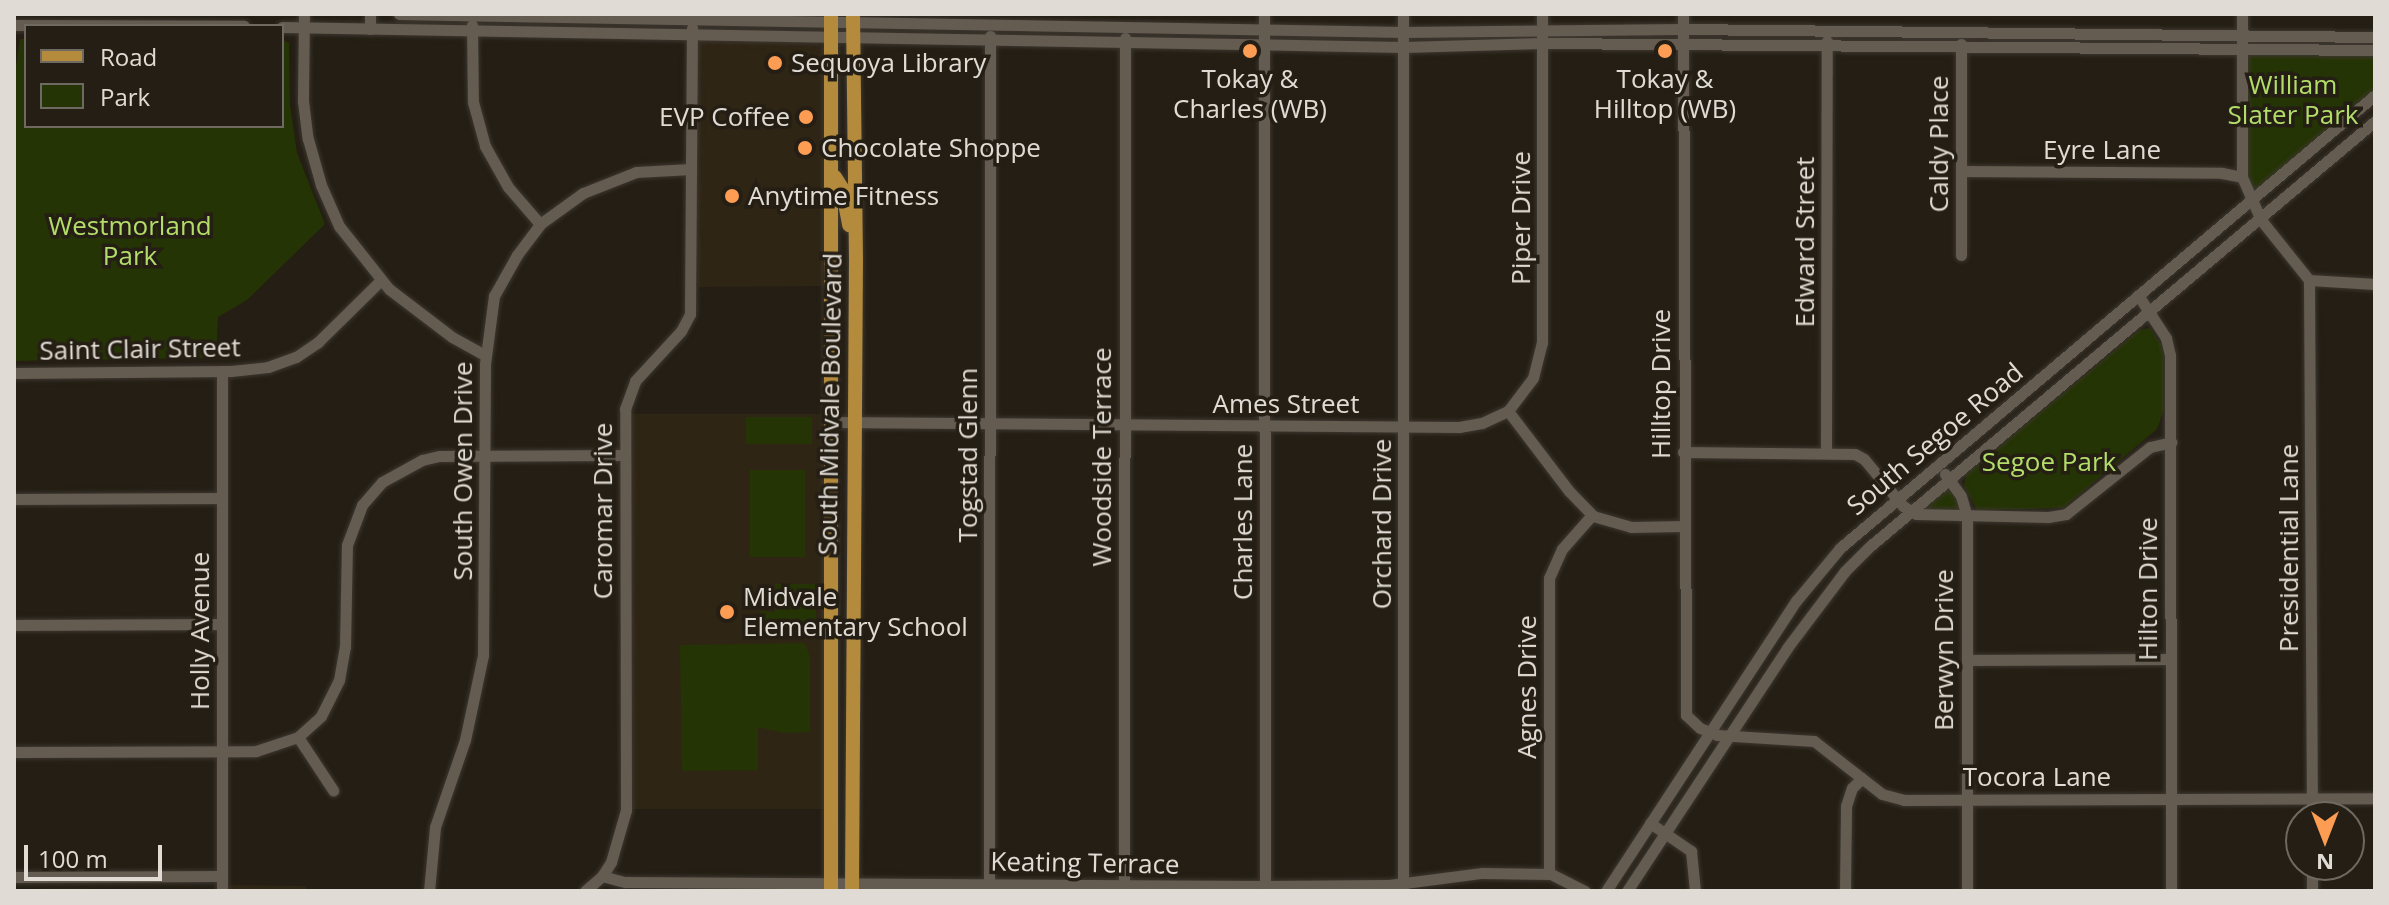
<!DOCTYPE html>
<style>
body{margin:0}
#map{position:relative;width:2389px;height:905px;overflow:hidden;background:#241e14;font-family:"Open Sans",sans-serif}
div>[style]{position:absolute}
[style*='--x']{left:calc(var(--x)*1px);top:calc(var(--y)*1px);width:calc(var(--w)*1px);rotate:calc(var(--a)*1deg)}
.built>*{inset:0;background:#2f2515;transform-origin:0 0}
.green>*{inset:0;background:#253404;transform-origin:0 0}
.roads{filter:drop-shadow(0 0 2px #3c3730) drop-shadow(0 0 2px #3c3730)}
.minor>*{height:11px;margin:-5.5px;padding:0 5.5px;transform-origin:5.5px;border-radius:5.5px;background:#655c51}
.major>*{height:14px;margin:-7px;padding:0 7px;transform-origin:7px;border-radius:7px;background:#b48b3c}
.dots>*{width:22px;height:22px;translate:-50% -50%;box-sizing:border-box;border:4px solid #241e14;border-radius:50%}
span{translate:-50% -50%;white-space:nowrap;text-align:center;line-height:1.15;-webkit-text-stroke:7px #241e14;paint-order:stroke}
.poi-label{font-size:26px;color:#e0dcd5}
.left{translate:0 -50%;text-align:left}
.right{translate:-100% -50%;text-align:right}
.park-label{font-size:26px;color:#b3dd69}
.street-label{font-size:26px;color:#e0dcd5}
.frame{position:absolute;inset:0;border:16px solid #e0dcd5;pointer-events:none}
.legend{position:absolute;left:24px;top:24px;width:260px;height:104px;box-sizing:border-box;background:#241e14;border:2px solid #6f6a61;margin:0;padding:10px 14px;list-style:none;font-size:24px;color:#e0dcd5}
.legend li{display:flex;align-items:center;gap:16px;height:40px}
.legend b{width:40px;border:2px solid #6f6a61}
.north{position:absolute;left:2285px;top:801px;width:80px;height:80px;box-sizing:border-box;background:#241e14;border:2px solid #6f6a61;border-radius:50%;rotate:180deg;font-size:22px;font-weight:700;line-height:32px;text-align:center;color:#e0dcd5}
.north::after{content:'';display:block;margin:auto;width:28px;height:36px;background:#fc9d53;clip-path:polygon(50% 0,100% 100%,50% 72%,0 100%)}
.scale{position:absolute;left:24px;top:845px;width:138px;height:36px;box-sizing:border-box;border:4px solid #e0dcd5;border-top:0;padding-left:10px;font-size:24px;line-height:28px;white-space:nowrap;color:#e0dcd5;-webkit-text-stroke:6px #241e14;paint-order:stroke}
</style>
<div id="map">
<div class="built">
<i style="clip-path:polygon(702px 38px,816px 41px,823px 47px,823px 286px,698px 287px,695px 181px,698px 45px)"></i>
<i style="left:632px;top:414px;width:192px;height:395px"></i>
<i style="clip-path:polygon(229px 885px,306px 886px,306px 891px,229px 891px)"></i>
</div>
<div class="green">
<i style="clip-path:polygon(20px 39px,26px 39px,26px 126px,282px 126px,282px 40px,289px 43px,290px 104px,297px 153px,325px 224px,247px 300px,218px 317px,216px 358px,14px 361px,14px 80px)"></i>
<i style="clip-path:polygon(2375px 50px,2375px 95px,2254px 199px,2241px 166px,2242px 51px)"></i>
<i style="clip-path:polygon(2150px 328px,2161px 344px,2164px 357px,2164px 409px,2157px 429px,2063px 508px,1977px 510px,1964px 486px,1966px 474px,2139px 330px)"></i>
<i style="left:746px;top:417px;width:66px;height:27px"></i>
<i style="left:750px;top:470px;width:55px;height:87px"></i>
<i style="clip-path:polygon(1950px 479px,1967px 517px,1919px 514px,1919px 506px)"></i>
<i style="clip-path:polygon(775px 584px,816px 584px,816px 632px,755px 632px,755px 619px,760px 611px,775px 612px)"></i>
<i style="clip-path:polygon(805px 643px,810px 657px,810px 732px,784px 733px,758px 727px,758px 770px,682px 771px,680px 645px)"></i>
</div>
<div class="roads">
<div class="minor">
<i style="--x:304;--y:14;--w:87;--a:90.7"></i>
<i style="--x:303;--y:101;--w:38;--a:83"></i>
<i style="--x:308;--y:139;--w:48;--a:74.2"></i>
<i style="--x:321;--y:185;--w:45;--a:66.3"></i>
<i style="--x:339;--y:226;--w:80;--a:51.6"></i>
<i style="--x:389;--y:289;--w:79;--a:37.3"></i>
<i style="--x:452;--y:337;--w:38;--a:29"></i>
<i style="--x:370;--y:14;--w:15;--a:90"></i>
<i style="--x:399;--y:14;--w:1004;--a:1.03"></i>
<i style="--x:1403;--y:32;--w:280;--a:-0.6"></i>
<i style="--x:1683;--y:29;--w:692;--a:0.66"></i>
<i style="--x:1264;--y:14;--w:872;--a:89.93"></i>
<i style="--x:1403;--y:14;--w:876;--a:90"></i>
<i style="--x:1683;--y:14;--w:701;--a:89.75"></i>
<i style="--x:1686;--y:715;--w:19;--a:43"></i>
<i style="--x:1700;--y:728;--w:18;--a:22"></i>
<i style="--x:1717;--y:735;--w:97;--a:3.5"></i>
<i style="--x:1814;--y:741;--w:86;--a:37.9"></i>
<i style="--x:1882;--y:794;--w:23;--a:15"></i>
<i style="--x:1904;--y:800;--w:471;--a:-0.2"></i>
<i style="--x:2242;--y:14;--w:163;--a:90"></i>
<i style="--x:2242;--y:177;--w:47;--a:66.2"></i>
<i style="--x:2261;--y:220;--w:77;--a:51.3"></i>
<i style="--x:2309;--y:280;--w:66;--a:3.5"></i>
<i style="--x:14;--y:25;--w:230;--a:0.2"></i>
<i style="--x:472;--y:25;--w:77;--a:89.3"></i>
<i style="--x:473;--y:102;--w:46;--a:74.7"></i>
<i style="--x:485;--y:146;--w:47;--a:60.7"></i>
<i style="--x:508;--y:187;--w:49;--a:49.1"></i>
<i style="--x:282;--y:27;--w:1122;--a:1.02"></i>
<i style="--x:1404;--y:47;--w:138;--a:-1.7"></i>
<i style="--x:1542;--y:43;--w:833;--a:0.48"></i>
<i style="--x:1961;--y:44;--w:211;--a:90"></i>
<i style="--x:1961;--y:171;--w:261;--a:0.4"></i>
<i style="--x:2222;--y:173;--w:20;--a:11"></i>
<i style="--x:2309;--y:280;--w:537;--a:89.68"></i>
<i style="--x:2138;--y:295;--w:51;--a:56.9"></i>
<i style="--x:2166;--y:338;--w:17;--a:77"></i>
<i style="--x:2170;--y:355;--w:536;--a:89.89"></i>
<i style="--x:222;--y:371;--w:520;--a:90"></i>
<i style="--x:14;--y:373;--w:217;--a:-0.5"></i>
<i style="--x:231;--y:371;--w:37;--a:-6"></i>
<i style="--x:268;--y:367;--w:30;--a:-20"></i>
<i style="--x:296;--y:357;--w:27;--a:-34"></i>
<i style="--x:318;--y:342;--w:87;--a:-44.5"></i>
<i style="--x:1508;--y:411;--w:41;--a:-52.9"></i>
<i style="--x:1533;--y:378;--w:36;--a:-76"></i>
<i style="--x:1542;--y:343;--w:329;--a:-90"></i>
<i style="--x:832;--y:422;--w:627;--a:0.46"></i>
<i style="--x:1459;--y:427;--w:23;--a:-10"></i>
<i style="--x:1482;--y:423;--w:29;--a:-25"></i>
<i style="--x:1508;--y:411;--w:101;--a:52.7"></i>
<i style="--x:1569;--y:491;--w:35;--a:46"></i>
<i style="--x:1593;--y:516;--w:40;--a:16"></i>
<i style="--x:1631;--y:527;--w:52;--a:-1.1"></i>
<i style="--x:1683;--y:452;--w:172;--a:0.7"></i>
<i style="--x:1855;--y:454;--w:10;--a:29"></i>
<i style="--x:1864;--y:459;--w:61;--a:50.3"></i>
<i style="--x:1903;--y:506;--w:15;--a:32"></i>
<i style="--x:1916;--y:514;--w:132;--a:1.3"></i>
<i style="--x:2048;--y:517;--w:18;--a:-9"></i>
<i style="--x:2066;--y:514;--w:107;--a:-38.6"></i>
<i style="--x:2150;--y:447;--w:22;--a:-13"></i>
<i style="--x:1826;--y:453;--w:412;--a:-89.9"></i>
<i style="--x:1945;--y:474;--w:27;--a:54"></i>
<i style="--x:1961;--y:496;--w:22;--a:74"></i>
<i style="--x:1967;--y:517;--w:374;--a:90"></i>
<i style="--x:14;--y:499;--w:208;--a:-0.3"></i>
<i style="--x:14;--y:625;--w:208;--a:-0.3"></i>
<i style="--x:1967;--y:660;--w:203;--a:-0.3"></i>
<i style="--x:298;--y:737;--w:64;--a:56.6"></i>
<i style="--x:14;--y:752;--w:242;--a:-0.2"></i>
<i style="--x:256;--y:751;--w:44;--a:-18.4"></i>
<i style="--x:298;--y:737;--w:31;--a:-42"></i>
<i style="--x:321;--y:716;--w:40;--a:-63.4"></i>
<i style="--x:339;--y:680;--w:34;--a:-80"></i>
<i style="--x:345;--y:647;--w:102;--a:-88.9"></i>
<i style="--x:347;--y:545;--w:43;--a:-69.4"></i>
<i style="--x:362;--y:505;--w:30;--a:-49"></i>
<i style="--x:382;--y:482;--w:46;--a:-28.8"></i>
<i style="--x:422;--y:460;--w:18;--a:-13"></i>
<i style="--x:440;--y:456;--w:185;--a:-0.3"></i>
<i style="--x:1650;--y:823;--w:50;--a:34.3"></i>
<i style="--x:1691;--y:851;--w:40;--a:84.3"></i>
<i style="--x:1549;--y:874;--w:296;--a:-90"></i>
<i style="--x:1549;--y:578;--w:32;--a:-66"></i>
<i style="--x:1562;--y:549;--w:45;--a:-48.6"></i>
<i style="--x:602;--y:876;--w:17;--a:-57"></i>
<i style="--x:611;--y:862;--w:54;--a:-73.9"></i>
<i style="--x:626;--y:810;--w:401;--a:-90.1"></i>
<i style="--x:625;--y:409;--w:30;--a:-70"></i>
<i style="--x:635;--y:381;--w:68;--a:-47.4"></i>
<i style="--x:681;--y:331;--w:19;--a:-62"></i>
<i style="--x:690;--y:314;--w:286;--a:-89.6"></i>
<i style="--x:14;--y:877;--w:208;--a:-0.3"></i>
<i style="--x:989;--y:884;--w:848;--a:-89.93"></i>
<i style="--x:1124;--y:886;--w:848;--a:-89.93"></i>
<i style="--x:429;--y:891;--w:64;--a:-84.6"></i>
<i style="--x:435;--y:827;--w:92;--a:-71"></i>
<i style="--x:465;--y:740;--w:87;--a:-78"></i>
<i style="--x:483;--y:655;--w:291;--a:-89.6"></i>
<i style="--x:485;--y:364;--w:69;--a:-82.5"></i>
<i style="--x:494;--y:296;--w:47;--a:-60.7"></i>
<i style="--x:517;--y:255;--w:39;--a:-53"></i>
<i style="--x:540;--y:224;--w:53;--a:-35.8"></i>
<i style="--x:583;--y:193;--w:57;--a:-21.6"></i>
<i style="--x:636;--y:172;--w:55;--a:-3.1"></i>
<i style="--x:585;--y:891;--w:23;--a:-41"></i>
<i style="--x:602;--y:876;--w:24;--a:15"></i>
<i style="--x:625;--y:882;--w:640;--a:0.36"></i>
<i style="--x:1265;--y:886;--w:124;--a:-0.5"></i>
<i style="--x:1389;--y:885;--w:94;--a:-7.4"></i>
<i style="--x:1482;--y:873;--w:69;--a:0.8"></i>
<i style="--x:1551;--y:874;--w:38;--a:27"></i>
<i style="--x:1606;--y:891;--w:347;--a:-56.8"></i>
<i style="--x:1796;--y:601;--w:69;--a:-50.3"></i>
<i style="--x:1840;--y:548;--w:701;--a:-40.26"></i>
<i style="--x:1627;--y:891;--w:291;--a:-56.6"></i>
<i style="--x:1787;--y:648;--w:96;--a:-53"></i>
<i style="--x:1845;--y:571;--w:34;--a:-45"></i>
<i style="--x:1869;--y:547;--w:661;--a:-40.09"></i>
<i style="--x:1845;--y:891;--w:85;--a:-89.3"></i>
<i style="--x:1846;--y:806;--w:19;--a:-72"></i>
<i style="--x:1852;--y:788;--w:14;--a:-45"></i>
<i style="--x:2312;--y:891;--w:26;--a:-90"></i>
</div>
<div class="major">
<i style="--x:831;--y:14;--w:877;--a:90"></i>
<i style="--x:835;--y:177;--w:13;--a:58"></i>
<i style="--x:842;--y:188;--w:38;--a:79"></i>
<i style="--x:852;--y:891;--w:630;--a:-89.64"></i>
<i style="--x:856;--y:261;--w:247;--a:-90.7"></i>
</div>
</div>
<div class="dots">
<i style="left:1250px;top:51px;background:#fc9d53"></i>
<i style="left:1665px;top:51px;background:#fc9d53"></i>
<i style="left:775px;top:63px;background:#fc9d53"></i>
<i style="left:806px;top:117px;background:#fc9d53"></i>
<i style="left:805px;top:148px;background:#fc9d53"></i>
<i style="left:732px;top:196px;background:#fc9d53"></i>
<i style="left:727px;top:612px;background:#fc9d53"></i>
</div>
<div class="poi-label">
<span class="left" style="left:791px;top:63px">Sequoya Library</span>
<span style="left:1250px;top:94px">Tokay &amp;<br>Charles (WB)</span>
<span style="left:1665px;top:94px">Tokay &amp;<br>Hilltop (WB)</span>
<span class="right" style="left:790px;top:117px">EVP Coffee</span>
<span class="left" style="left:821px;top:148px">Chocolate Shoppe</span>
<span class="left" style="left:748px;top:196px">Anytime Fitness</span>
<span class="left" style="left:743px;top:612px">Midvale<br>Elementary School</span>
</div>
<div class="park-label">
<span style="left:2293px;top:100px">William<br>Slater Park</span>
<span style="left:130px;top:241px">Westmorland<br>Park</span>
<span style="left:2049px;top:462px">Segoe Park</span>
</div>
<div class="street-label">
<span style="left:1939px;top:144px;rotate:-90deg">Caldy Place</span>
<span style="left:2102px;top:150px">Eyre Lane</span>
<span style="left:1521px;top:218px;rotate:-90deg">Piper Drive</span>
<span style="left:1805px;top:242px;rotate:-90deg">Edward Street</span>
<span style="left:140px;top:349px;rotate:-1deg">Saint Clair Street</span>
<span style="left:1661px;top:384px;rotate:-90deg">Hilltop Drive</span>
<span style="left:830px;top:404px;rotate:-89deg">South Midvale Boulevard</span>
<span style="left:1286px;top:404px">Ames Street</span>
<span style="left:1935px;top:439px;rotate:-40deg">South Segoe Road</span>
<span style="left:968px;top:455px;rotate:-90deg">Togstad Glenn</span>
<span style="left:1102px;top:457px;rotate:-90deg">Woodside Terrace</span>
<span style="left:463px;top:471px;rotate:-90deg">South Owen Drive</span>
<span style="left:603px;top:511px;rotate:-90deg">Caromar Drive</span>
<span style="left:1243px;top:522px;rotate:-90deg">Charles Lane</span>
<span style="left:1382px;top:524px;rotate:-90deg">Orchard Drive</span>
<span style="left:2289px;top:548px;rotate:-90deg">Presidential Lane</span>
<span style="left:2148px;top:589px;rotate:-90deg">Hilton Drive</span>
<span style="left:200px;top:631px;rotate:-90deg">Holly Avenue</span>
<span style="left:1944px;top:650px;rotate:-90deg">Berwyn Drive</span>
<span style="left:1527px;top:687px;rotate:-90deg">Agnes Drive</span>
<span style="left:2037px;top:777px">Tocora Lane</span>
<span style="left:1085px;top:863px;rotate:1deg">Keating Terrace</span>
</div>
<div class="frame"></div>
<ul class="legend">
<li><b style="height:10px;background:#b48b3c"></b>Road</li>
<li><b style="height:22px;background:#253404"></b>Park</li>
</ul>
<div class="north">N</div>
<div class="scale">100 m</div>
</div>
